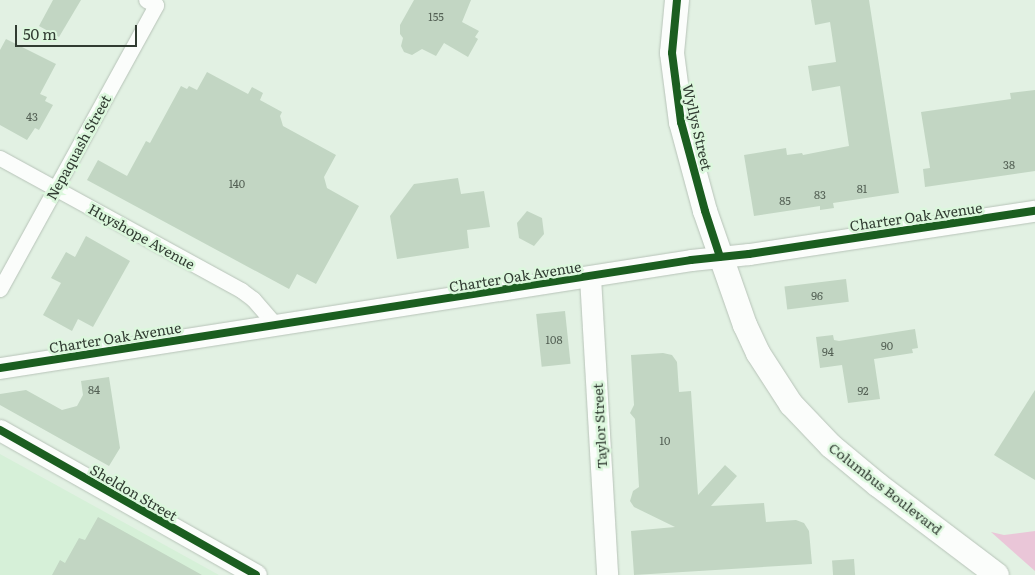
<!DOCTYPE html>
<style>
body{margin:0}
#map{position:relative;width:1035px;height:575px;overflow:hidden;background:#e2f1e3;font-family:Literata,serif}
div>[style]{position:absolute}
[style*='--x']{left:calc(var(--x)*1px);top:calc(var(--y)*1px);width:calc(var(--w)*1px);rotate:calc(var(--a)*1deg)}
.built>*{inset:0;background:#d6f0d8}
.green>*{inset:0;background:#eac6d8}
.building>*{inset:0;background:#c2d6c3;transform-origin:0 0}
.roads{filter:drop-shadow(0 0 1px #b7c3b8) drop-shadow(0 0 1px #b7c3b8)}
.street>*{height:15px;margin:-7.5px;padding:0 7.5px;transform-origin:7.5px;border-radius:7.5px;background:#fbfdfb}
.secondary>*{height:21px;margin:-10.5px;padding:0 10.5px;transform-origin:10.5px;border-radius:10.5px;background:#fbfdfb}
.primary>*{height:24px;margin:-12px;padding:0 12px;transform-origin:12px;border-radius:12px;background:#fbfdfb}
.cycleway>*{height:8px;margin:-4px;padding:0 4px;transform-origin:4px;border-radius:4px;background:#1b5e20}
span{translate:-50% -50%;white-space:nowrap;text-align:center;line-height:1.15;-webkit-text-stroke:5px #dcf7dd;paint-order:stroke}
.number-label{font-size:11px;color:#556256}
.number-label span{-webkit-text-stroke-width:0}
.street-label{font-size:14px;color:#313c32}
.scale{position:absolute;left:15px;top:25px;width:122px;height:22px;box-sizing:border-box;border:2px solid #313c32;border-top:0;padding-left:6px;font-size:15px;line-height:18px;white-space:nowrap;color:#313c32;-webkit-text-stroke:4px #dcf7dd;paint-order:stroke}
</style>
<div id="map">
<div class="built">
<i style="clip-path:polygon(0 454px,76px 496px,219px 575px,0 575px)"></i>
</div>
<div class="green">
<i style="clip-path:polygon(1035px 531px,1035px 571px,991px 532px,1004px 535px)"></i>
</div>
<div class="building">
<i style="clip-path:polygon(53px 0,81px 0,59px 37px,39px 26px)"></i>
<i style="clip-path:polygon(414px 0,471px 0,462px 22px,479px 31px,475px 37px,478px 39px,468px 57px,444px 43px,436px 56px,422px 49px,412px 55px,404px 52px,401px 46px,403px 38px,400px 34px,400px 25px)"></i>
<i style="clip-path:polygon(811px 0,869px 0,899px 193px,833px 203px,834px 208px,820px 210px,820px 206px,754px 216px,744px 155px,786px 148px,787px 155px,802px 153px,803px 155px,849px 146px,840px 86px,812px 91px,808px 66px,836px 62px,830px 22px,815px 25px)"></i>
<i style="clip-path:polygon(6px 39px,56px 64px,40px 94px,47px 97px,45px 101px,53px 105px,39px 130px,35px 128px,27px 140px,0 125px,0 50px)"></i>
<i style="clip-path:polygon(207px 72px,248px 94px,252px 87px,263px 93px,260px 100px,282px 112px,280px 116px,283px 126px,336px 155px,324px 177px,327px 188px,359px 206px,316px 284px,297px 274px,289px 289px,87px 180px,98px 160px,127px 176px,146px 141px,150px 143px,181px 86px,187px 89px,189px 86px,197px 90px)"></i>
<i style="clip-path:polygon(1035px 90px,1035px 171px,925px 187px,923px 169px,930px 168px,921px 112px,1011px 99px,1010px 93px)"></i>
<i style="clip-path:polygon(458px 178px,461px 194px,484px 191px,490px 227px,467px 230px,469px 248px,397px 259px,390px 216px,414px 184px)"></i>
<i style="clip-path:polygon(527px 211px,542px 218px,544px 234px,534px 246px,519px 238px,517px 223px)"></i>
<i style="clip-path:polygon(86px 236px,130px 261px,93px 327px,78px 319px,72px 331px,43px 315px,61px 283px,51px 278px,58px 266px,66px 252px,75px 257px)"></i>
<i style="left:846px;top:279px;width:23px;height:62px;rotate:83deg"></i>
<i style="left:565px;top:311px;width:53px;height:29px;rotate:84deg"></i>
<i style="clip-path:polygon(915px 329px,918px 348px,912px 349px,913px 353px,874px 359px,880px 399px,848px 403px,842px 365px,820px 368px,816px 337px,833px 335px,834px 340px,839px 341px)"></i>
<i style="clip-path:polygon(663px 353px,672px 355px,677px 362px,679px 392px,691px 391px,698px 495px,725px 465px,737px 476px,711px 506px,764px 503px,766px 522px,796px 520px,804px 523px,809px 531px,812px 564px,634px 575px,631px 531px,675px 527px,634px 507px,630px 501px,633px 491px,639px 487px,635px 419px,630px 413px,634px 405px,631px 355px)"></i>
<i style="clip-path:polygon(109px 377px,120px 448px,109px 466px,0 405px,0 394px,26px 390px,62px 410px,77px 406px,83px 395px,81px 381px)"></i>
<i style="clip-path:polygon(1035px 390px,1035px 480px,994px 455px)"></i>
<i style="clip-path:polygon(98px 517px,202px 575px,52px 575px,60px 560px,65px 563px,79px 538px,85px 540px)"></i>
<i style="left:854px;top:559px;width:16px;height:22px;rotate:86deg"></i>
</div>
<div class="roads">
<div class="street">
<i style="--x:0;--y:158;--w:275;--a:28.7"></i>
<i style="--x:241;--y:290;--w:15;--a:37"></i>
<i style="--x:253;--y:299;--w:35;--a:49"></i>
<i style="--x:0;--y:289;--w:324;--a:-61.2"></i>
<i style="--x:156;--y:5;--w:11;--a:-153"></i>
</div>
<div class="secondary">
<i style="--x:590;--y:277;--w:298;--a:86.7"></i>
<i style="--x:0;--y:368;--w:699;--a:-8.88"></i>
<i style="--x:691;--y:260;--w:58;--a:-5.9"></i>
<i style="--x:749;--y:254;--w:289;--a:-8.6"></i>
<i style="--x:0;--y:430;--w:294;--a:29.5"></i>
</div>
<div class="primary">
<i style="--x:677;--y:0;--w:53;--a:95.4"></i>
<i style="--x:672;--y:53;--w:70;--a:82.6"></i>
<i style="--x:681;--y:122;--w:92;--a:74.9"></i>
<i style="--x:705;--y:211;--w:121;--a:70.7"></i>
<i style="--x:745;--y:325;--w:31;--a:65"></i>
<i style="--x:758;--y:353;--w:61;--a:57.1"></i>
<i style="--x:791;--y:404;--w:58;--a:46.4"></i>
<i style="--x:831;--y:446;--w:61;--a:39.7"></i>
<i style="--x:878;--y:485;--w:149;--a:37.1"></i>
</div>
</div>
<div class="cycleway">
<i style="--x:677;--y:0;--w:53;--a:95.4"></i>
<i style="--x:672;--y:53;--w:70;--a:82.6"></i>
<i style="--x:681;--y:122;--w:92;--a:74.9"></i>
<i style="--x:705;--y:211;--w:48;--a:71.9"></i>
<i style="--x:0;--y:368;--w:699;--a:-8.88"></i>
<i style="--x:691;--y:260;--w:58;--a:-5.9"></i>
<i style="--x:749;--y:254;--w:289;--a:-8.6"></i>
<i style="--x:0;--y:430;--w:294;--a:29.5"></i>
</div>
<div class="number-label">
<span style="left:436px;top:16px">155</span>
<span style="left:32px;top:116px">43</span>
<span style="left:1009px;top:164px">38</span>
<span style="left:237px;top:183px">140</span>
<span style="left:862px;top:188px">81</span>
<span style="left:820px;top:194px">83</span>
<span style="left:785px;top:200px">85</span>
<span style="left:817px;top:295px">96</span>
<span style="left:554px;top:339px">108</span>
<span style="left:887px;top:345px">90</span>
<span style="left:828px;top:351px">94</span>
<span style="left:94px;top:389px">84</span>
<span style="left:863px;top:390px">92</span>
<span style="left:665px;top:440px">10</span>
</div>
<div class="street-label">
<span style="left:698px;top:127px;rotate:77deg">Wyllys Street</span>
<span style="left:78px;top:147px;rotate:-61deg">Nepaquash Street</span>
<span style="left:916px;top:216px;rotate:-8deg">Charter Oak Avenue</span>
<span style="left:142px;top:236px;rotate:29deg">Huyshope Avenue</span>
<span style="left:515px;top:276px;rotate:-9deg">Charter Oak Avenue</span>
<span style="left:115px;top:337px;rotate:-9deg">Charter Oak Avenue</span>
<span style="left:599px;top:426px;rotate:-93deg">Taylor Street</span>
<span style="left:886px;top:488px;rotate:38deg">Columbus Boulevard</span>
<span style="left:134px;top:492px;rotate:30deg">Sheldon Street</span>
</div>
<div class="scale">50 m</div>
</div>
